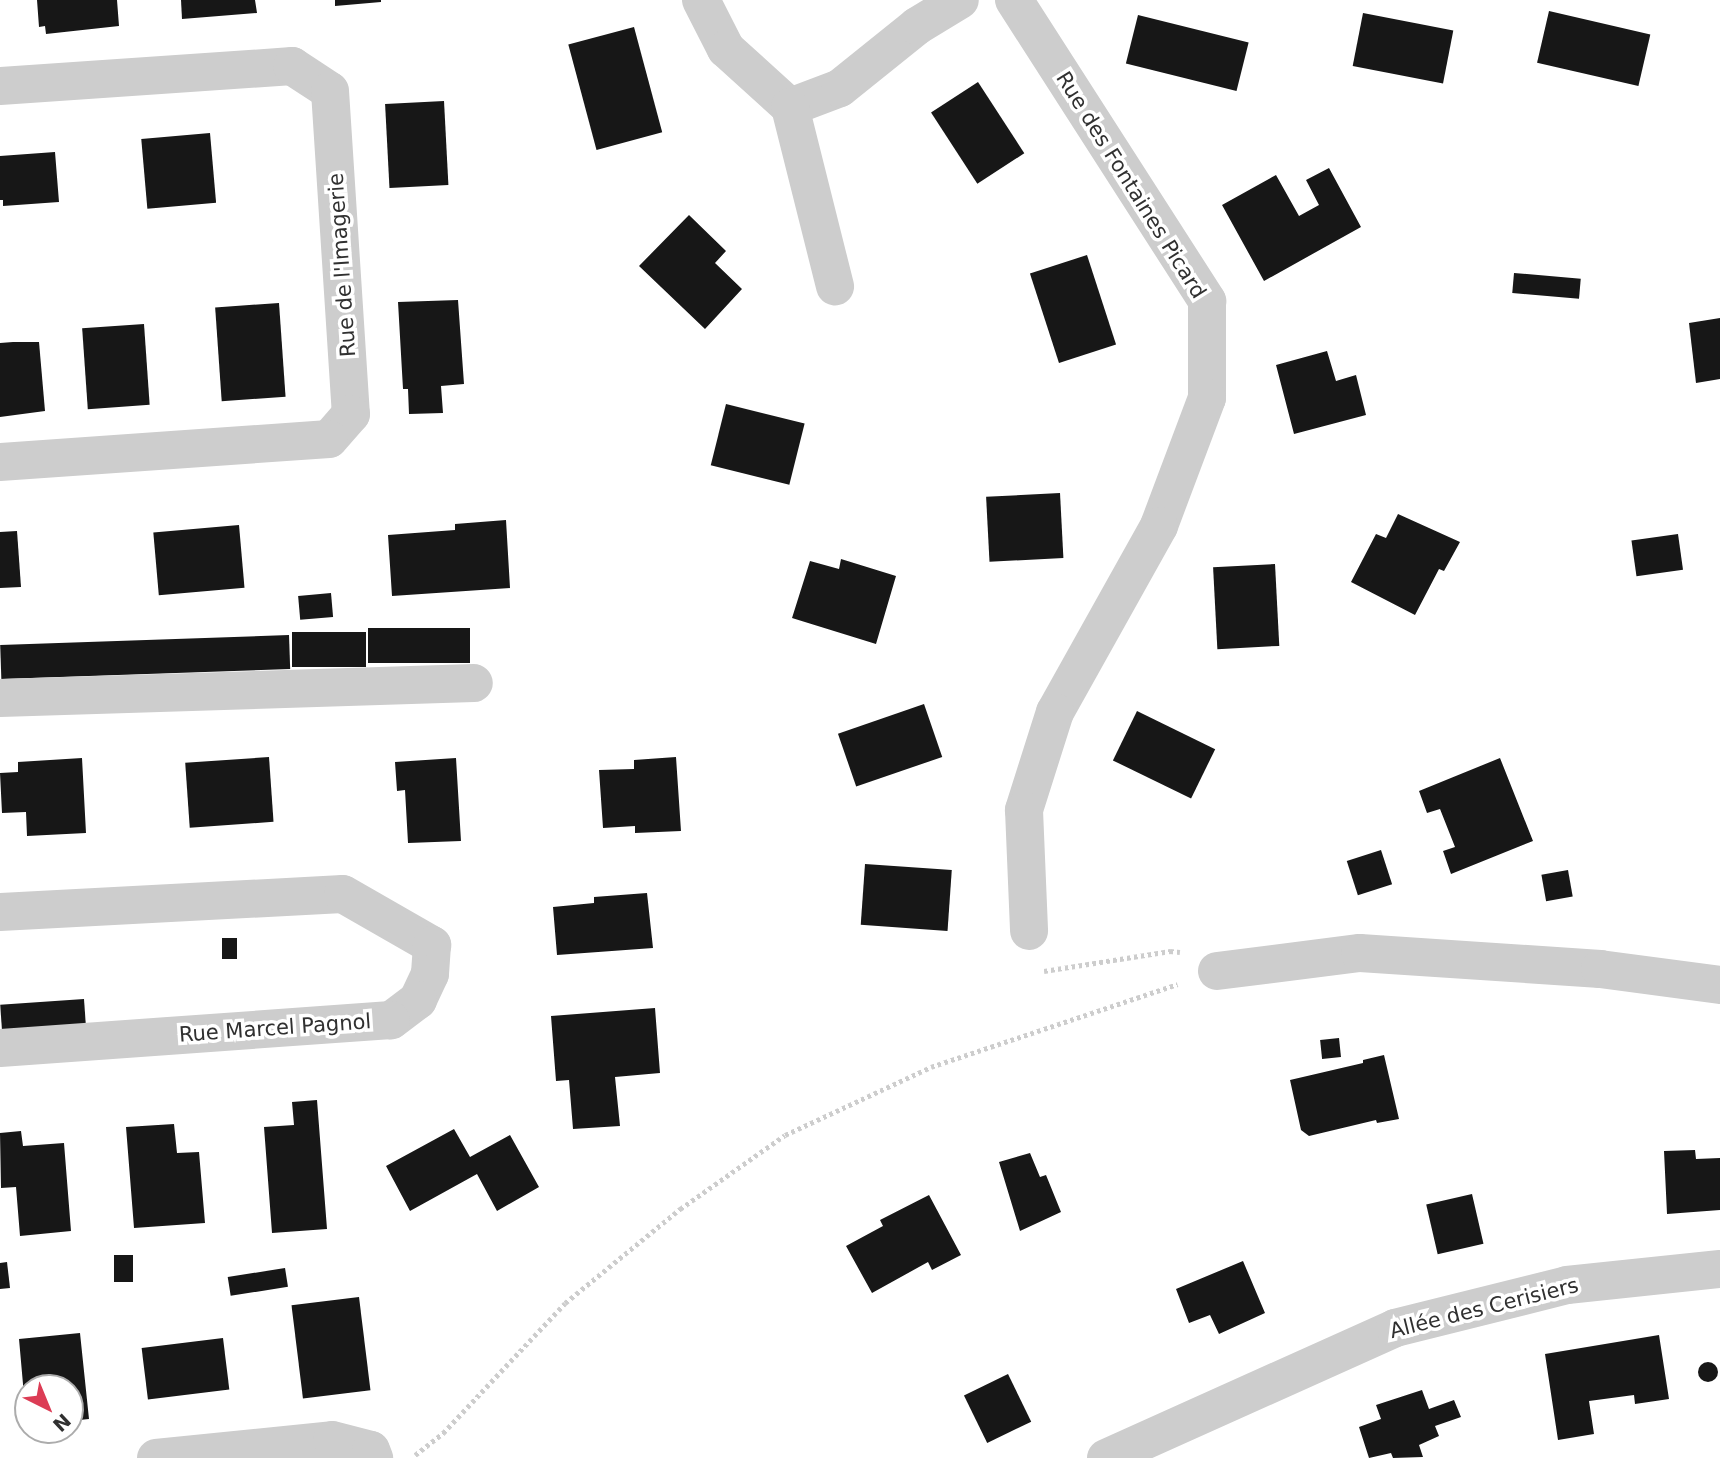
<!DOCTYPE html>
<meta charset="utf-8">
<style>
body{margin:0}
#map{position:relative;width:1720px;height:1458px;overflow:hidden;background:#fff;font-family:"DejaVu Sans",sans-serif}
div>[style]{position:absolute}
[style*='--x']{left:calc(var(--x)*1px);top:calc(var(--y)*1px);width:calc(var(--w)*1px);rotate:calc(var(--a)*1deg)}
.building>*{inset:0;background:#171717;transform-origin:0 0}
.round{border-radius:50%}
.path>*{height:4.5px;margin-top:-2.25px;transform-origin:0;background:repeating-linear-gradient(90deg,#cdcdcd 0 3.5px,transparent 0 7px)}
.minor>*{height:38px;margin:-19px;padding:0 19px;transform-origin:19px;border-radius:19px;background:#cdcdcd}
span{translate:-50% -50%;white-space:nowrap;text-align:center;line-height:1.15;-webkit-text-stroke:7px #fff;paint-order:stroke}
.street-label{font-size:21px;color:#303030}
.north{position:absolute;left:14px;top:1374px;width:70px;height:70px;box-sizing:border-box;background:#fff;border:2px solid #acacac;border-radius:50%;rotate:137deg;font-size:19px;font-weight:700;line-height:28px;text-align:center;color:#303030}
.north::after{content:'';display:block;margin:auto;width:24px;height:32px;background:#dc3c55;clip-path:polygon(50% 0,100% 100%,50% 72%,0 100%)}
</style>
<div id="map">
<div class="building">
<i style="clip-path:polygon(37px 0,117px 0,119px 26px,46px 34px,45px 26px,39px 27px)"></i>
<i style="clip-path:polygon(181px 0,255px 0,257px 13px,182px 19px)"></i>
<i style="clip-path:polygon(335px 0,381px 0,381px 2px,335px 6px)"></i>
<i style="left:1549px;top:11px;width:104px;height:53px;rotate:13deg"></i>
<i style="left:1363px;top:13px;width:92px;height:54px;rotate:11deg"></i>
<i style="left:1138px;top:15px;width:114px;height:50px;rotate:14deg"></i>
<i style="left:634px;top:27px;width:109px;height:68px;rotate:75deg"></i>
<i style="left:978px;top:82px;width:85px;height:56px;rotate:57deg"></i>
<i style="left:444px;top:101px;width:84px;height:59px;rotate:87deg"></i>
<i style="left:210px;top:133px;width:70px;height:69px;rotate:85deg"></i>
<i style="clip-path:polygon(55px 152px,59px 202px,3px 206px,3px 200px,0 200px,0 156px)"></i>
<i style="clip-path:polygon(1329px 168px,1361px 227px,1264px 281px,1222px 205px,1276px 175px,1299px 216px,1319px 205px,1306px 180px)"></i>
<i style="clip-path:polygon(689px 215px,726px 251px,715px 263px,742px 289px,705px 329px,639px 266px)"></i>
<i style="left:1087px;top:255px;width:94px;height:60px;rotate:72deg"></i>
<i style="left:1514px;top:273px;width:67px;height:20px;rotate:5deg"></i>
<i style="clip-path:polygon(458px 300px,464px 384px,441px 386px,443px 413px,409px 414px,408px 389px,403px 389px,398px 302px)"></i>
<i style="left:279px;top:303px;width:94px;height:64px;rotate:86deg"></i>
<i style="clip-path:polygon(1720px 318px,1720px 379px,1696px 383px,1689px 323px)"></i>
<i style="left:144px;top:324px;width:81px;height:62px;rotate:86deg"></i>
<i style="clip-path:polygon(13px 342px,39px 342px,45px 411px,0 417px,0 343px)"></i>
<i style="clip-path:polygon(1327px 351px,1336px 381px,1356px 375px,1366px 415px,1294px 434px,1276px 365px)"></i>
<i style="left:726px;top:404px;width:81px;height:63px;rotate:14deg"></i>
<i style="left:1060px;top:493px;width:65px;height:74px;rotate:87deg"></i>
<i style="clip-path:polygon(1398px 514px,1460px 542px,1444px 571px,1439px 569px,1415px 615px,1351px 582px,1376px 534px,1386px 538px)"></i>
<i style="clip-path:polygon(506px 520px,510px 588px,392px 596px,388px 535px,455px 530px,455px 524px)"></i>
<i style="left:239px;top:525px;width:63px;height:86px;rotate:85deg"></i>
<i style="clip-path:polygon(17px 531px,21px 587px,0 588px,0 532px)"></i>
<i style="left:1678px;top:534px;width:36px;height:47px;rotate:82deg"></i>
<i style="clip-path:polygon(841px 559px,896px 576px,876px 644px,792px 618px,810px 561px,839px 569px)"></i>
<i style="left:1275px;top:564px;width:82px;height:62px;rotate:87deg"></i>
<i style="left:331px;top:593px;width:24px;height:33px;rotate:85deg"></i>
<i style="left:470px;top:628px;width:35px;height:102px;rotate:90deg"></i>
<i style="left:366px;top:632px;width:35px;height:74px;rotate:90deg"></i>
<i style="left:289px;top:635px;width:34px;height:289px;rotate:88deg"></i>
<i style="left:924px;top:704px;width:56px;height:91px;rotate:71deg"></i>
<i style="left:1137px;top:711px;width:87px;height:55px;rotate:26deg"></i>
<i style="left:269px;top:757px;width:65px;height:84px;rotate:86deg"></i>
<i style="clip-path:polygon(676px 757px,681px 831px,635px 833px,635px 826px,603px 828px,599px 770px,634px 769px,634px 760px)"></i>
<i style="clip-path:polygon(82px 758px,86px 833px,27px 836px,26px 812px,2px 813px,0 773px,18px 772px,18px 762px)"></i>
<i style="clip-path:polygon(456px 758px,461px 841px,408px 843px,405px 790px,397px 791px,395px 762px)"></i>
<i style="clip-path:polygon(1500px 758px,1533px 841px,1451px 874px,1443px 851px,1455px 847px,1440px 809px,1427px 813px,1419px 791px)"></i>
<i style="left:1381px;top:850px;width:36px;height:36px;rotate:72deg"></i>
<i style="left:865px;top:864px;width:87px;height:61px;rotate:4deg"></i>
<i style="left:1568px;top:870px;width:27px;height:27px;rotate:80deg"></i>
<i style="clip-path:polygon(647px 893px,653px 948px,557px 955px,553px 907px,594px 903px,594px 897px)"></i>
<i style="left:237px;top:938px;width:21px;height:15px;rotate:90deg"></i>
<i style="left:84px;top:999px;width:26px;height:84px;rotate:86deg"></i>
<i style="clip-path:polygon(655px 1008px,660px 1073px,615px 1077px,620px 1126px,573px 1129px,569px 1080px,556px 1081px,551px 1016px)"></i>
<i style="left:1339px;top:1038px;width:19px;height:19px;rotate:84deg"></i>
<i style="clip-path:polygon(1384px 1055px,1399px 1119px,1377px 1123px,1376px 1120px,1309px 1136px,1301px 1130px,1290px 1080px,1363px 1063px,1363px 1060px)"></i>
<i style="clip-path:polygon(317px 1100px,327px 1229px,272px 1233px,264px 1127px,294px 1125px,292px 1102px)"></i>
<i style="clip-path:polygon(174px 1124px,177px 1153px,199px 1152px,205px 1223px,134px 1228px,126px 1127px)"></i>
<i style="clip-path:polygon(454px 1129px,470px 1157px,510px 1135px,539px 1187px,497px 1211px,477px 1174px,410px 1211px,386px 1166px)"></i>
<i style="clip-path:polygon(21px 1131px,23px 1146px,64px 1143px,71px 1231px,20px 1236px,16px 1187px,1px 1188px,0 1133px)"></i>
<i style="clip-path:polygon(1695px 1150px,1696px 1159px,1720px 1158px,1720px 1210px,1667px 1214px,1664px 1151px)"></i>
<i style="clip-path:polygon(1030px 1153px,1040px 1177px,1046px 1175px,1061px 1212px,1020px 1231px,999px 1162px)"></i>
<i style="left:1472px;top:1194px;width:51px;height:47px;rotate:77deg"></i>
<i style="clip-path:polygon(929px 1195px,961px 1255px,932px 1270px,928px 1262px,872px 1293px,846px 1246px,883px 1226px,880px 1220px)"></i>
<i style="left:114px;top:1255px;width:19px;height:27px"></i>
<i style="clip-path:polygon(1243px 1261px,1265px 1313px,1219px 1334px,1210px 1315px,1189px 1323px,1176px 1289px)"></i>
<i style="clip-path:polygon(7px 1262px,10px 1288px,0 1289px,0 1263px)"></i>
<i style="left:285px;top:1268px;width:19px;height:58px;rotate:81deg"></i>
<i style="left:359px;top:1297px;width:94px;height:68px;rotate:83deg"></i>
<i style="clip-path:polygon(80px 1333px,89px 1419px,70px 1421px,70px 1388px,28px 1388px,26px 1418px,19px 1339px)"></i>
<i style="clip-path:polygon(1659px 1335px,1669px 1399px,1635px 1404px,1634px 1395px,1589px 1401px,1594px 1434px,1558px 1440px,1545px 1354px)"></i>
<i style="left:223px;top:1338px;width:52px;height:82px;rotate:83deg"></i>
<i class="round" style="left:1698px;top:1362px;width:20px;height:20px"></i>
<i style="left:1008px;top:1374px;width:53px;height:49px;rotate:64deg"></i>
<i style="clip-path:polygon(1422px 1390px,1429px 1409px,1454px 1400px,1461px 1417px,1435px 1426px,1439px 1436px,1419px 1445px,1423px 1457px,1393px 1458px,1391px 1453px,1369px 1458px,1359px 1427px,1381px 1419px,1376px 1405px)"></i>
</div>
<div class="path">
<i style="--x:1044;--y:971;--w:128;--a:-9"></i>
<i style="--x:1170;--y:951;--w:10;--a:6"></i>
<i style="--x:415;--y:1455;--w:36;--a:-38"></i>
<i style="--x:443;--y:1433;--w:178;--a:-46.8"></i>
<i style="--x:565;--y:1303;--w:149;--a:-39.3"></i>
<i style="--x:680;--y:1209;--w:128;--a:-35.2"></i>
<i style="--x:785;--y:1135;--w:161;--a:-25"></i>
<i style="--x:931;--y:1067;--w:260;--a:-18.6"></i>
</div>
<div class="minor">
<i style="--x:701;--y:0;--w:55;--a:63"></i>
<i style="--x:726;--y:49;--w:86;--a:42.2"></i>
<i style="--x:790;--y:107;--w:53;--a:-20.8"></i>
<i style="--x:840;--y:88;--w:99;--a:-38.8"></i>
<i style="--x:917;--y:26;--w:50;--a:-31.2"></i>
<i style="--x:1014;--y:0;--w:358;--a:57.3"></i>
<i style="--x:1207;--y:301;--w:97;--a:90"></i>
<i style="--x:1207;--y:398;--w:137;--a:110.6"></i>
<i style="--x:1159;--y:526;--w:213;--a:119.2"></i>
<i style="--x:1055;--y:712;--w:103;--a:107.6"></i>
<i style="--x:1024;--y:810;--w:121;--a:87.6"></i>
<i style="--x:0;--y:86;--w:293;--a:-3.9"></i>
<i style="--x:292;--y:66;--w:45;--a:33.3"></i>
<i style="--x:330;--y:91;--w:324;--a:86.3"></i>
<i style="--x:351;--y:414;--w:33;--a:131"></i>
<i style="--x:329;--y:439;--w:330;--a:176"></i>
<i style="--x:790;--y:107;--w:185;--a:75.9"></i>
<i style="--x:0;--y:698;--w:474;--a:-1.8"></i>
<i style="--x:0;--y:912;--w:343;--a:-3"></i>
<i style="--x:343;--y:894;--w:103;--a:29.8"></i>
<i style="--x:432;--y:945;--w:29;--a:94"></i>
<i style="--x:430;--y:974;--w:29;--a:115"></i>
<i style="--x:418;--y:1000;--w:34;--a:143"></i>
<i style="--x:391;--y:1020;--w:392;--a:175.9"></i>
<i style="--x:1217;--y:971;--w:144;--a:-7.2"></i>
<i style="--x:1360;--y:953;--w:241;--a:3.8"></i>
<i style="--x:1600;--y:969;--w:121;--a:7.6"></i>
<i style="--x:156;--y:1458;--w:177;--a:-5.8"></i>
<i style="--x:332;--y:1440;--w:40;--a:14.4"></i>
<i style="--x:371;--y:1450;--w:9;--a:69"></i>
<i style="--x:1106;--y:1458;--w:317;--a:-24.2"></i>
<i style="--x:1395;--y:1328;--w:177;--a:-14"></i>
<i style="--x:1567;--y:1285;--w:154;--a:-6"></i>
</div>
<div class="street-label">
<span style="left:1131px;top:185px;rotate:58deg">Rue des Fontaines Picard</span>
<span style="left:342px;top:265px;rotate:-94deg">Rue de l'Imagerie</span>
<span style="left:275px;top:1028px;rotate:-4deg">Rue Marcel Pagnol</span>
<span style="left:1484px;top:1308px;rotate:-14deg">Allée des Cerisiers</span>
</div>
<div class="north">N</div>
</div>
